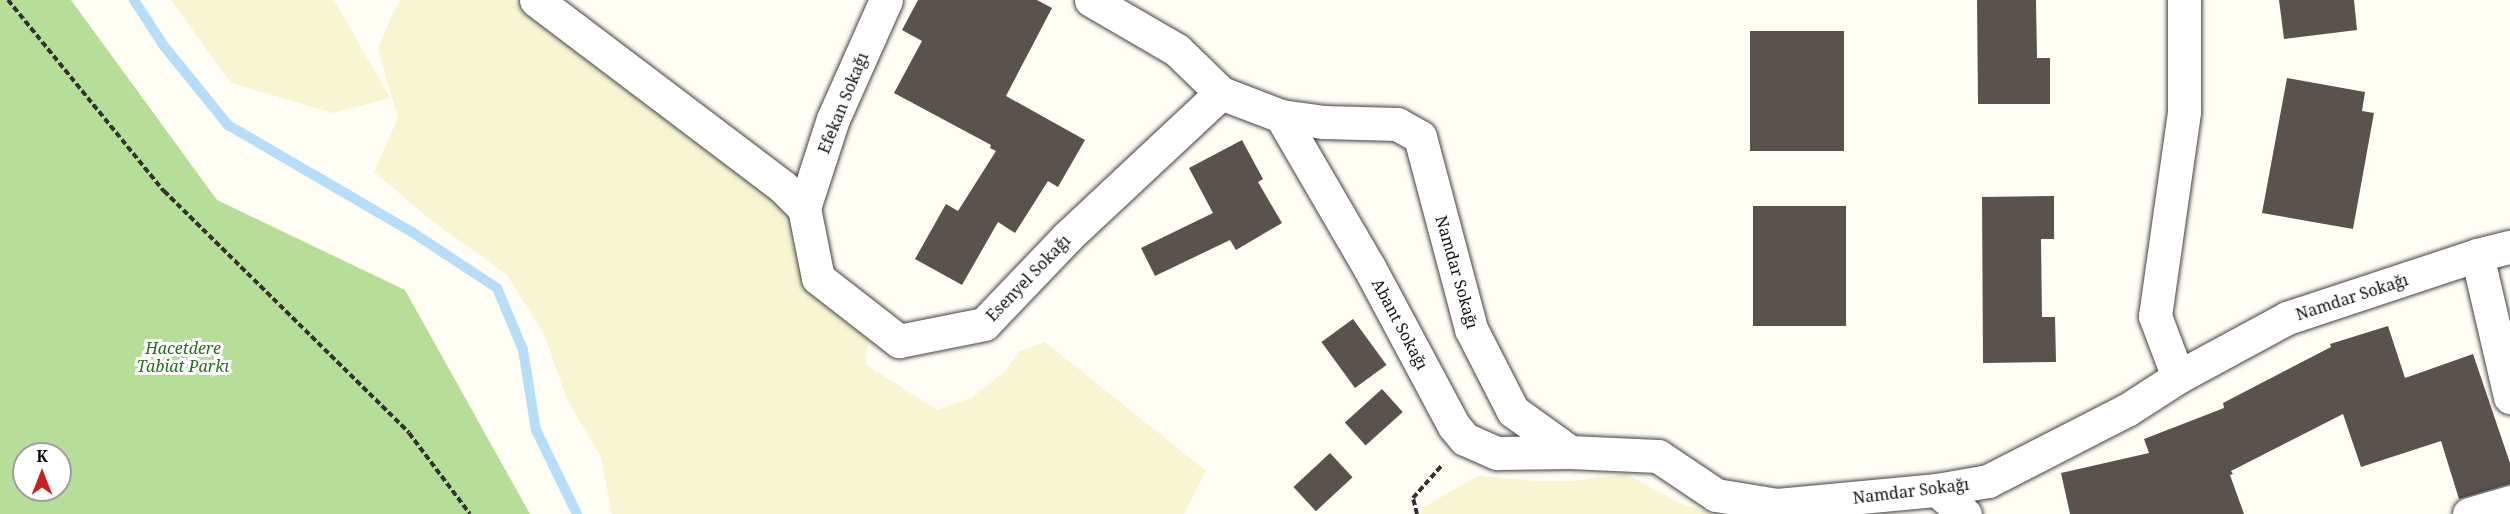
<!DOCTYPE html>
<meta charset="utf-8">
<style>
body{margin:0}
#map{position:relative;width:2510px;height:514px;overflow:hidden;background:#fffdf4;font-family:"Noto Serif",serif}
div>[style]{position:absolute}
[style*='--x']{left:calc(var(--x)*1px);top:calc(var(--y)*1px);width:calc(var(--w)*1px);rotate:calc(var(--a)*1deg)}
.farmland>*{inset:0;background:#f7f5d2}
.forest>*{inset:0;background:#b6de99}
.stream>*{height:10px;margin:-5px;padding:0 5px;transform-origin:5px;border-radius:5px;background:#b6def9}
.building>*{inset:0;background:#5a524c;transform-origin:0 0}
.path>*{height:4px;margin-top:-2px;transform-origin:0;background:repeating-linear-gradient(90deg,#323232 0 6px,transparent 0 9px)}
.roads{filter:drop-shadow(0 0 2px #434343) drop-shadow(0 0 2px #434343)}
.minor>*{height:33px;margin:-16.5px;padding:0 16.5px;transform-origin:16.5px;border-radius:16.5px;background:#fff}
span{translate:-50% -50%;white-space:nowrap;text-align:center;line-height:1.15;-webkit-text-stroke:6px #fff;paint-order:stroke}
.street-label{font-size:16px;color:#101010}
.park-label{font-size:16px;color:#2a6d1c;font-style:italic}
.north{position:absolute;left:12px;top:442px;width:60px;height:60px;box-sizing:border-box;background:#fff;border:2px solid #9f9f9f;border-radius:50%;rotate:0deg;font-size:16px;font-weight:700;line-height:24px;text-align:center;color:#101010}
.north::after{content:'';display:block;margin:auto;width:21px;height:27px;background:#c92022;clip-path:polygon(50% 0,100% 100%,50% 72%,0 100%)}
</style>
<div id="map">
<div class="farmland">
<i style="clip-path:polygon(171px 0,334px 0,390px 98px,333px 113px,231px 83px)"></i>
<i style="clip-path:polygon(401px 0,513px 0,781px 207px,806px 289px,869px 339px,865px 364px,937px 410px,971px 398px,1006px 371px,1018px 352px,1045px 342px,1206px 471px,1184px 514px,612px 514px,601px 457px,567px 400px,545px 336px,507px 275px,431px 220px,374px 172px,398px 118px,378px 49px,394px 10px)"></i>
<i style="clip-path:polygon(1626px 474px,1680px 503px,1711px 514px,1420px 514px,1422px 508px,1478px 476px,1537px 481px,1573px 481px)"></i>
</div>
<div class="forest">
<i style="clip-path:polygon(evenodd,0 0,71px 0,217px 200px,405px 290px,530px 514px,0 514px,0 0,24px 454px,60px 454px,60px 490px,24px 490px,24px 454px)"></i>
</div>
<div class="stream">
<i style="--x:134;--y:0;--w:55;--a:56.9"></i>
<i style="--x:164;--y:46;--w:102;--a:51"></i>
<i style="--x:228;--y:125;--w:213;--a:30.2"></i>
<i style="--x:412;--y:232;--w:102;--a:33.4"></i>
<i style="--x:497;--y:288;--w:67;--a:67.2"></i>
<i style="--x:523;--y:350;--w:81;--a:80.8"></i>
<i style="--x:536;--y:430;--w:93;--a:64"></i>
</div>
<div class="building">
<i style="clip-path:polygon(918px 0,1037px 0,1052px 8px,1006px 96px,1085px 140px,1058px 187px,1048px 181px,1015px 233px,998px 222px,962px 285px,915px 259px,946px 204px,958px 211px,996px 151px,990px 148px,991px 145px,894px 93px,922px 41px,902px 30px)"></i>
<i style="clip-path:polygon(1977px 0,2036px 0,2037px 58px,2050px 58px,2050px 104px,1978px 104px)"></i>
<i style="clip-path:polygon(2279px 0,2354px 0,2357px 30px,2284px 39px)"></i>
<i style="left:1844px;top:31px;width:120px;height:94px;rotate:90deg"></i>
<i style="clip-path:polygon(2287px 78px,2365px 92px,2362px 111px,2374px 113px,2353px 229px,2262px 213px)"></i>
<i style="clip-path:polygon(1242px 140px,1263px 179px,1258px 182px,1282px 223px,1236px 250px,1230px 240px,1155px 276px,1141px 248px,1213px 213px,1189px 168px)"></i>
<i style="clip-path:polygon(2054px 196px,2054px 239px,2041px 239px,2042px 317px,2055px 317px,2056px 362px,1983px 363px,1982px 197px)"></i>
<i style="left:1753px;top:206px;width:93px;height:120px"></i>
<i style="left:1353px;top:319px;width:57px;height:39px;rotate:54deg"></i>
<i style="clip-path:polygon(2388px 326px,2405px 378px,2473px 354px,2510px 463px,2510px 484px,2459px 499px,2441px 441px,2361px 467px,2343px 414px,2231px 471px,2233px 474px,2230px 475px,2244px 514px,2070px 514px,2061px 473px,2149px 453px,2144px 439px,2224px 408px,2223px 403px,2331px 347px,2330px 344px)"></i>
<i style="left:1382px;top:389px;width:31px;height:50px;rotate:48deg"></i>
<i style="left:1330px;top:453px;width:33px;height:50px;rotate:47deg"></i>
</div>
<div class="path">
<i style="--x:8;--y:0;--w:247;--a:50.8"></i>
<i style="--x:164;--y:191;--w:344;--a:44.6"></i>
<i style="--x:409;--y:433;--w:101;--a:53"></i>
<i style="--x:1417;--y:514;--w:16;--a:-104"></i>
<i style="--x:1413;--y:498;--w:45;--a:-48.6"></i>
</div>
<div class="roads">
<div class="minor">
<i style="--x:536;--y:0;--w:310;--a:37.1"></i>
<i style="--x:783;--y:187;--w:30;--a:45"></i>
<i style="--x:804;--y:208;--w:71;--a:78.7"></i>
<i style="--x:818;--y:278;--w:103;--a:37.9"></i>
<i style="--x:899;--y:341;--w:87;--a:-11.3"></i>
<i style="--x:984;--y:324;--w:120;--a:-46.3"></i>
<i style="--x:1067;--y:237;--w:211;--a:-43.1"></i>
<i style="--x:1091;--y:0;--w:99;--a:30.2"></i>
<i style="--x:1177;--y:50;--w:62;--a:44.3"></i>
<i style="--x:1221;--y:93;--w:64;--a:21"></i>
<i style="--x:1281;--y:116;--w:42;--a:8.1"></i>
<i style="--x:1323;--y:122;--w:74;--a:1.5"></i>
<i style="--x:1397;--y:124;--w:26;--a:29"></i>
<i style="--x:1420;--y:137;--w:199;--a:75.1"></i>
<i style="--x:1471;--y:329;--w:92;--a:62.9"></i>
<i style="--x:1513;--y:411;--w:70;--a:35.7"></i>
<i style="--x:1281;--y:116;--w:175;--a:59.8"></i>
<i style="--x:1369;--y:267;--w:180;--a:61.9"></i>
<i style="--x:1454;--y:426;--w:17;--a:50"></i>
<i style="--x:1465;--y:439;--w:35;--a:24"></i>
<i style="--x:1497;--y:453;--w:73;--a:-0.8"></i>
<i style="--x:1570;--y:452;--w:88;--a:2.6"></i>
<i style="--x:1658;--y:456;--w:70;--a:33.9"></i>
<i style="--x:1716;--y:495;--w:62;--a:9.3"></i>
<i style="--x:1777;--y:505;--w:161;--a:-5.4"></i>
<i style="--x:1937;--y:490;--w:52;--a:-10"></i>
<i style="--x:1988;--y:481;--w:156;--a:-27.1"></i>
<i style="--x:2127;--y:410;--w:61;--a:-32.9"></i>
<i style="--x:2178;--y:377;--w:124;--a:-28.4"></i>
<i style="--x:2287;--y:318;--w:200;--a:-18.3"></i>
<i style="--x:2477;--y:255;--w:34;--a:-14"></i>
<i style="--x:804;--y:208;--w:94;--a:-72"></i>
<i style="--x:833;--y:119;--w:130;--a:-66"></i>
<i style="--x:2477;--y:255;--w:146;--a:76.9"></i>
<i style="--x:2178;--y:377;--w:65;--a:-110.7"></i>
<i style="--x:2155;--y:316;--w:207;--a:-81.9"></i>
<i style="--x:2184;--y:111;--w:111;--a:-90"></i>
<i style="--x:1937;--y:490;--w:37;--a:41"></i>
<i style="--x:2469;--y:514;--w:43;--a:-16.3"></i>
</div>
</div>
<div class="street-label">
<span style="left:843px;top:103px;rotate:-68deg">Efekan Sokağı</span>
<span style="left:1457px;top:272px;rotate:74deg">Namdar Sokağı</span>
<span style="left:1028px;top:278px;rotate:-46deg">Esenyel Sokağı</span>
<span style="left:2352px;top:297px;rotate:-18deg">Namdar Sokağı</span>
<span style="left:1400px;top:324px;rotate:62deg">Abant Sokağı</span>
<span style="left:1911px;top:491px;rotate:-7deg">Namdar Sokağı</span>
</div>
<div class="park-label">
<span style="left:183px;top:357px">Hacetdere<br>Tabiat Parkı</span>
</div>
<div class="north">K</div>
</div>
